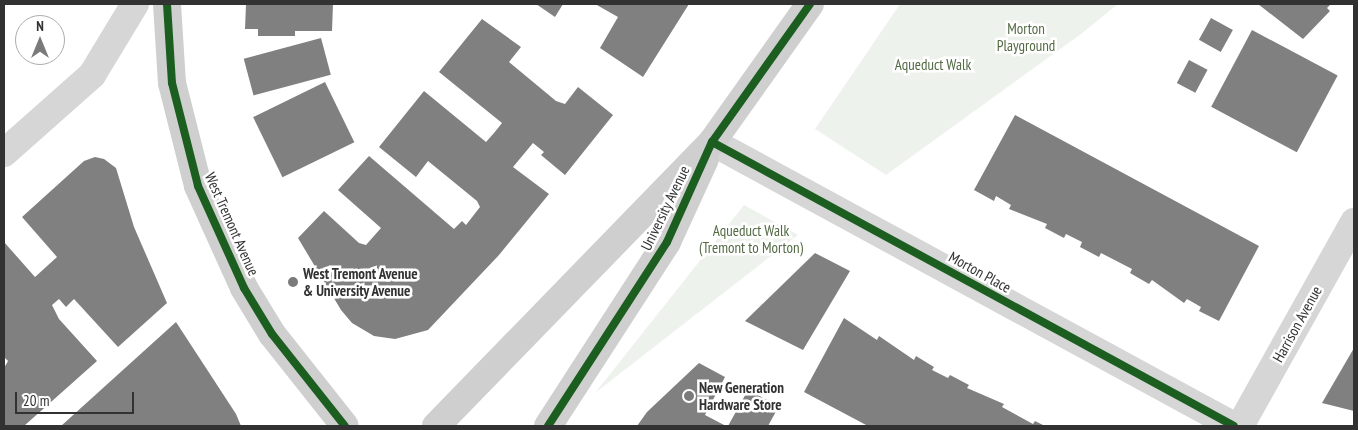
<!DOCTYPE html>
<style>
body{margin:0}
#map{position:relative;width:1358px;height:430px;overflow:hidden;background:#fff;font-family:"PT Sans Narrow",sans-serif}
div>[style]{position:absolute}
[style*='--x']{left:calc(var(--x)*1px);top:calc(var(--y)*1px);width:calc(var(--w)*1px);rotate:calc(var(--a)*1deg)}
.green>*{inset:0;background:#eef2ec}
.building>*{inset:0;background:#808080;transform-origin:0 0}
.street>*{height:28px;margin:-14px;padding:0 14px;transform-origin:14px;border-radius:14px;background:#d6d6d6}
.secondary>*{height:28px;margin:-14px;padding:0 14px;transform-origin:14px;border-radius:14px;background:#cfcfcf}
.cycleway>*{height:8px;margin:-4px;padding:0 4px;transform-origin:4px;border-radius:4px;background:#1b5e20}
.dots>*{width:14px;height:14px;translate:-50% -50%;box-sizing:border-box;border:2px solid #fff;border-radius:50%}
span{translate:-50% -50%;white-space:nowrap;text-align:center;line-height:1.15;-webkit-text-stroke:5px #fff;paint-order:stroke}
.park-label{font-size:15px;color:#536a44}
.street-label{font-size:15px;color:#323232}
.poi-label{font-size:15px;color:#323232;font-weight:700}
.left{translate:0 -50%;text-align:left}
.frame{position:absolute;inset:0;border:5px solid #323232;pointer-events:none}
.north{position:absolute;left:15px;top:15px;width:50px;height:50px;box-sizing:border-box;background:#fff;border:1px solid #adadad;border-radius:50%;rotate:0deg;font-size:14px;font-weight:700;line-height:20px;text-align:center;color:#323232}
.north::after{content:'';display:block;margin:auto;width:18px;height:22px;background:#7a7a7a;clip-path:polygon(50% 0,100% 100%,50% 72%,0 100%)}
.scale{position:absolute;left:15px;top:392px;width:119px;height:22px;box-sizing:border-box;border:2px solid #323232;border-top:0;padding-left:6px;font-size:15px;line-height:18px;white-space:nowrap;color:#323232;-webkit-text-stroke:4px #fff;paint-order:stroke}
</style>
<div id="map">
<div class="green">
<i style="clip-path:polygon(900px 4px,1118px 4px,1081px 34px,886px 175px,815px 129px)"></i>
<i style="clip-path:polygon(744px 205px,798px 235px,595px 393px)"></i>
</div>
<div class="building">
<i style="clip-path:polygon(246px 4px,333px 4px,332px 31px,295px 31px,295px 36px,258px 36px,258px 29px,245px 29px)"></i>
<i style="clip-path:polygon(536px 4px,563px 4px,555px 17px)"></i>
<i style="clip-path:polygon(595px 4px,689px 4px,643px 77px,600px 48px,618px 17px)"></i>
<i style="clip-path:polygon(1258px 4px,1331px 4px,1327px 8px,1330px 11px,1303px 39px)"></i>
<i style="left:1211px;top:18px;width:25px;height:25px;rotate:29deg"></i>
<i style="clip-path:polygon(482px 19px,521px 47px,509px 62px,556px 101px,565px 104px,578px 87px,613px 115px,565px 175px,541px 155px,544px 152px,533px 143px,513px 167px,549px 194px,499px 255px,428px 330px,395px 339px,374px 336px,352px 323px,341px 310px,298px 238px,324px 211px,359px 243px,366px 245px,381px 228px,338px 190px,369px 156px,454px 229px,462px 221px,466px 225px,480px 207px,477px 201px,428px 161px,416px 177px,379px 147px,424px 91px,486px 142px,494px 133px,502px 123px,439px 72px)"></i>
<i style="left:1252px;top:30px;width:97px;height:87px;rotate:28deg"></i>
<i style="left:321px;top:38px;width:38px;height:80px;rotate:75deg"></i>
<i style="left:1189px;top:60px;width:21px;height:26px;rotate:28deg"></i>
<i style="left:325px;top:82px;width:67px;height:80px;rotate:64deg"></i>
<i style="clip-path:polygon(1015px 115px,1259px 246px,1219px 321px,1199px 311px,1201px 307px,1187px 299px,1184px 303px,1152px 280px,1149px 284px,1130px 273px,1132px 269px,1101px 253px,1099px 257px,1080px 247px,1082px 242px,1066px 234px,1064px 238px,1045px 228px,1047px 224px,1009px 209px,1011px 205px,996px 196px,994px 201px,974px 190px)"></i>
<i style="clip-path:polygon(95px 157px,104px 159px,116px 168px,134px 227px,167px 303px,118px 347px,74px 299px,66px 307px,59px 299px,52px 305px,59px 319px,97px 361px,24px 426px,4px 426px,4px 368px,8px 361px,4px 357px,4px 242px,35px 277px,57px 257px,22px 217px,84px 161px)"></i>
<i style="clip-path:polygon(815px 253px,850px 271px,803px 350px,745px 321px)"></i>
<i style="clip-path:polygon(844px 318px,877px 340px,879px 336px,914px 360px,916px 356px,934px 367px,932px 370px,948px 378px,950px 375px,969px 385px,967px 388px,1004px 404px,1002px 407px,1033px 424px,1035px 421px,1045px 426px,868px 426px,804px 392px)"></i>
<i style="clip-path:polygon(176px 322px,236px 414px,241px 426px,61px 426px)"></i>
<i style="clip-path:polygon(1354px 348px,1354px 411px,1322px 403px)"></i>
<i style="clip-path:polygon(699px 363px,725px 377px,705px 415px,726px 426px,637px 426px,647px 412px)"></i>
<i style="clip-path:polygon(748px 390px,779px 406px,768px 426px,728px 426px)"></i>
</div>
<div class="street">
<i style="--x:712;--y:142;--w:594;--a:28.55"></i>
<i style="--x:4;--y:153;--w:118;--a:-41.6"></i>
<i style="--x:92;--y:75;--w:83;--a:-58.8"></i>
<i style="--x:1240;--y:426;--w:234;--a:-60.8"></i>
</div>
<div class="secondary">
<i style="--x:167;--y:4;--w:79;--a:86.4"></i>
<i style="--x:172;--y:83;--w:106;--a:75.8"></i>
<i style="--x:198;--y:186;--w:112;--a:65.7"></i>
<i style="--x:244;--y:288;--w:54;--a:58.7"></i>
<i style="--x:272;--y:334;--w:117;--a:51.6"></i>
<i style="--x:436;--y:426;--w:396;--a:-45.8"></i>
<i style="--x:712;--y:142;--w:169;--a:-54.6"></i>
<i style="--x:548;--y:426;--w:219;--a:-57.1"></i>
<i style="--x:667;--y:242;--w:91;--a:-65.4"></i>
</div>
<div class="cycleway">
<i style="--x:167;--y:4;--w:79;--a:86.4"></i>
<i style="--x:172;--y:83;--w:106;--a:75.8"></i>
<i style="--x:198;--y:186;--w:112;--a:65.7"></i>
<i style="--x:244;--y:288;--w:54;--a:58.7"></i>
<i style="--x:272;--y:334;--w:117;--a:51.6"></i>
<i style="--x:712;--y:142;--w:594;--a:28.55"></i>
<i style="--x:548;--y:426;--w:219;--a:-57.1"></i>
<i style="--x:667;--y:242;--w:110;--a:-65.8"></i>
<i style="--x:712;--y:142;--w:169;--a:-54.6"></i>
</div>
<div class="dots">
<i style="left:293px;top:282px;background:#7a7a7a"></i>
<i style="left:689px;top:396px;background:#7a7a7a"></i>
</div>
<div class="park-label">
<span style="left:1026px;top:37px">Morton<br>Playground</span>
<span style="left:933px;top:65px">Aqueduct Walk</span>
<span style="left:751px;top:239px">Aqueduct Walk<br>(Tremont to Morton)</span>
</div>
<div class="street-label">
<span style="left:665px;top:208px;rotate:-64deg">University Avenue</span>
<span style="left:232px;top:224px;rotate:66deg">West Tremont Avenue</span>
<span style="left:980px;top:272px;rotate:29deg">Morton Place</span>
<span style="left:1297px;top:324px;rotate:-61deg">Harrison Avenue</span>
</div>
<div class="poi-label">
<span class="left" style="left:303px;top:282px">West Tremont Avenue<br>&amp; University Avenue</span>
<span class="left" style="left:699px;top:396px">New Generation<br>Hardware Store</span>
</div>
<div class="frame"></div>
<div class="north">N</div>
<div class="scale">20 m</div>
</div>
